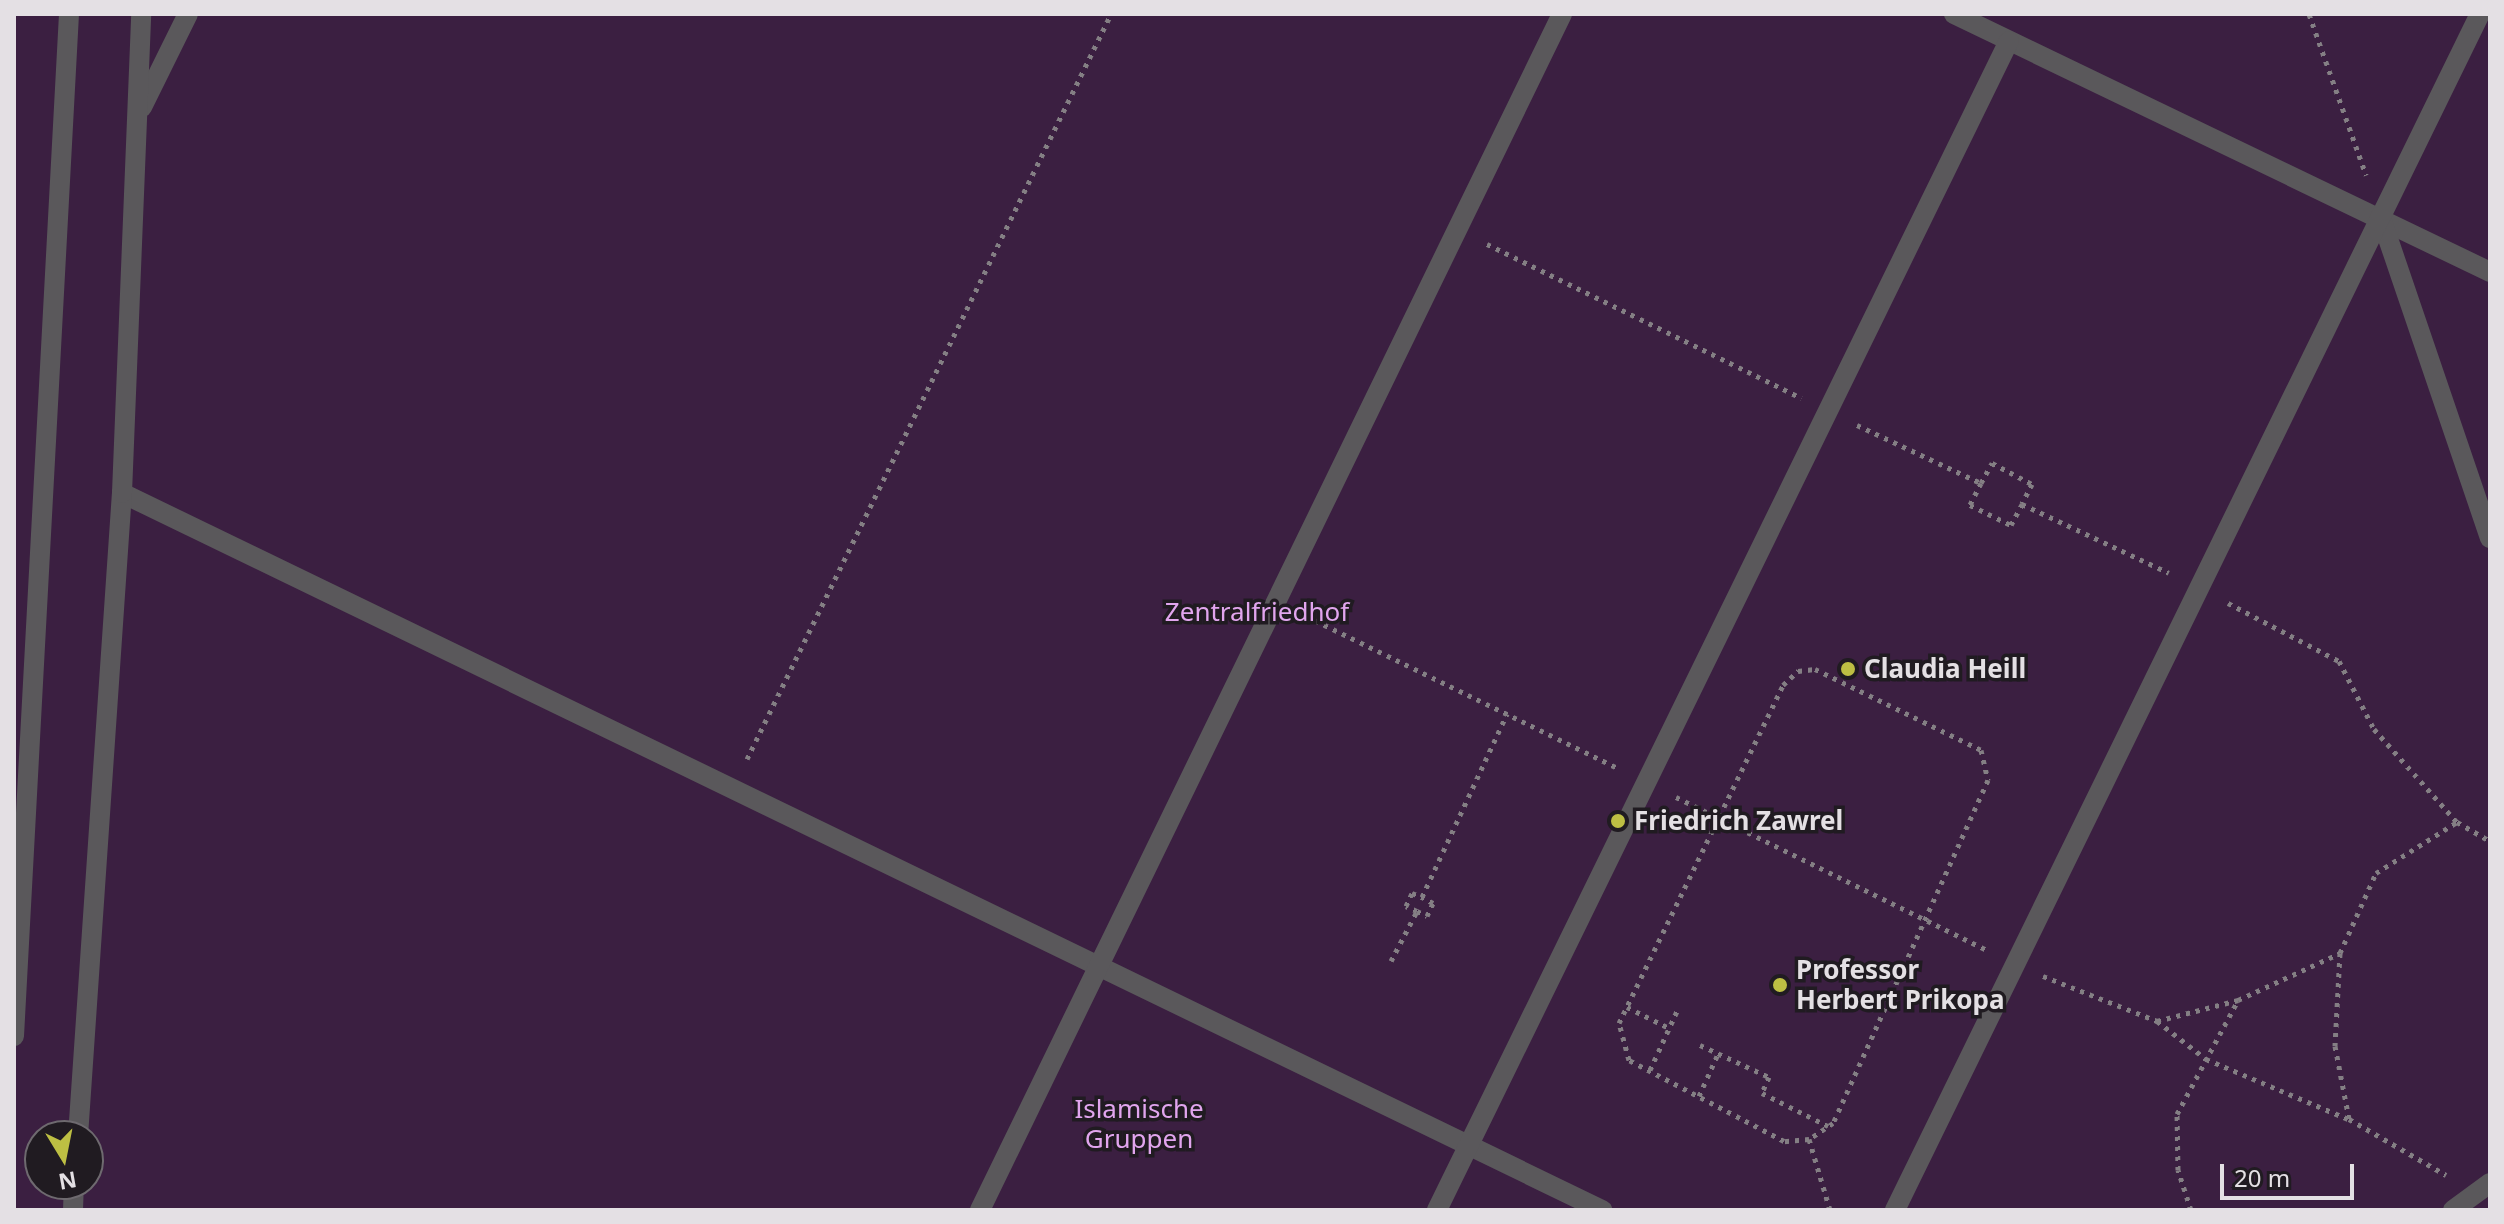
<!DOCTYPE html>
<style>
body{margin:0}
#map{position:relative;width:2504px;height:1224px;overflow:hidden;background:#201b21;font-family:"Noto Sans",sans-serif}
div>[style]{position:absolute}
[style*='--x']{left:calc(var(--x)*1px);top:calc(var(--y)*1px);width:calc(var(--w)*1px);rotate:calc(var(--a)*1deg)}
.green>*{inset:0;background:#3b1f41}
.path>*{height:5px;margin-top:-2.5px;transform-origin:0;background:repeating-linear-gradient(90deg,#847f84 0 4px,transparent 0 10px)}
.minor>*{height:20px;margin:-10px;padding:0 10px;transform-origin:10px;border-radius:10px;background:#5a585b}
.dots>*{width:22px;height:22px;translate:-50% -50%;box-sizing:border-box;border:4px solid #201b21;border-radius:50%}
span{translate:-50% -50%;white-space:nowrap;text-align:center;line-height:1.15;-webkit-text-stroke:7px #201b21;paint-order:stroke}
.park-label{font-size:26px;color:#e1a5ee}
.poi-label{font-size:26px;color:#e4e0e4;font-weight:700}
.left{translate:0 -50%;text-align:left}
.frame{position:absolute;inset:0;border:16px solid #e4e0e4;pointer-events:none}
.north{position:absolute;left:24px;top:1120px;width:80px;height:80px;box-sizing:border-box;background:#201b21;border:2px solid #6e6a6f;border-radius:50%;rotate:170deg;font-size:22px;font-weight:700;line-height:32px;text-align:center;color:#e4e0e4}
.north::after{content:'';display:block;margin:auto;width:28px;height:36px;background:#bdbf43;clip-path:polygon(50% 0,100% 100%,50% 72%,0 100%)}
.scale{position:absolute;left:2220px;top:1164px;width:134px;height:36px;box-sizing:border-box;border:4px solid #e4e0e4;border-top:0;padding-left:10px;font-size:24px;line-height:28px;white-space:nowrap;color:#e4e0e4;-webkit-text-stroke:6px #201b21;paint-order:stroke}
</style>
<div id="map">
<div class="green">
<i style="clip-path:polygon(evenodd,14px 14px,2490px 14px,2490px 1210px,14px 1210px,14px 14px,40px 1136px,88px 1136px,88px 1184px,40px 1184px,40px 1136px)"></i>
</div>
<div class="path">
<i style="--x:2309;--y:14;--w:171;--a:70.5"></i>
<i style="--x:1487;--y:244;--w:350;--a:26.1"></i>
<i style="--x:1857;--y:425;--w:137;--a:25.1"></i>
<i style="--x:1981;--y:483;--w:25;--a:117"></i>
<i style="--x:1970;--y:505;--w:46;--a:26"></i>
<i style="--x:2011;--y:525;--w:24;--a:-62"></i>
<i style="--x:2022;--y:504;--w:162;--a:25.1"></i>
<i style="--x:1981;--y:483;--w:23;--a:-61"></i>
<i style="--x:1992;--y:463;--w:45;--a:27.7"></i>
<i style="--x:2032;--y:484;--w:22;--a:117"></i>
<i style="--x:2228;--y:603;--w:125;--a:27.6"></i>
<i style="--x:2339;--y:661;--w:76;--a:62.8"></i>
<i style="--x:2374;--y:729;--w:125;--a:48.3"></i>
<i style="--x:1306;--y:616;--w:346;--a:26"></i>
<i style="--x:1815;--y:669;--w:185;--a:26"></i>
<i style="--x:1981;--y:750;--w:31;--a:77"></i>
<i style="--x:1988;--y:780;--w:376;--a:114.3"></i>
<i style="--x:1833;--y:1123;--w:29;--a:146"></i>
<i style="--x:1809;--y:1139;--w:25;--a:175"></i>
<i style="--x:1784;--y:1141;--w:175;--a:-152.4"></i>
<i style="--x:1629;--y:1060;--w:38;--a:-105"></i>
<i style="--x:1619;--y:1023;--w:376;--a:-64.1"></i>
<i style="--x:1783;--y:685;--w:21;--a:-43"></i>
<i style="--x:1798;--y:671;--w:17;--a:-7"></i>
<i style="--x:747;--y:759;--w:829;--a:-63.96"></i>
<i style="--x:1676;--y:797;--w:347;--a:26.2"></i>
<i style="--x:1417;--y:911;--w:11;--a:27"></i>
<i style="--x:1427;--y:916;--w:14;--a:-65"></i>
<i style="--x:1433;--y:903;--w:13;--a:-151"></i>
<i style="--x:2340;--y:953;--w:88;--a:-65.8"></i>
<i style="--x:2376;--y:873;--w:96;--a:-32.2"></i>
<i style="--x:2457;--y:822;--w:38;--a:30"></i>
<i style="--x:1391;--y:961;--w:56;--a:-62.5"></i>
<i style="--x:1417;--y:911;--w:12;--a:-156"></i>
<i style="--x:1406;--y:906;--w:14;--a:-65"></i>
<i style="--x:1412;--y:893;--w:11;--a:22"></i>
<i style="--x:1422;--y:897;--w:202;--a:-65.1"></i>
<i style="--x:2043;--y:976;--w:123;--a:21.5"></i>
<i style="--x:2157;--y:1021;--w:84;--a:-14.5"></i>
<i style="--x:1627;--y:1007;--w:47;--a:26.6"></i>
<i style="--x:2157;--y:1021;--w:62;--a:37.8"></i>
<i style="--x:2206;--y:1059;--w:154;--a:22.9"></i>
<i style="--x:1700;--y:1045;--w:76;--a:24.9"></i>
<i style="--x:1769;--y:1077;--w:17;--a:114"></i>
<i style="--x:1762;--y:1093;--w:74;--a:26.6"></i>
<i style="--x:1650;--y:1070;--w:65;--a:-65.4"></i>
<i style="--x:1699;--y:1096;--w:46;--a:-65.7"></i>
<i style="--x:1809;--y:1139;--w:74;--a:73.5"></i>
<i style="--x:2191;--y:1210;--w:42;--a:-108"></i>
<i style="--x:2178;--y:1170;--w:56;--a:-91"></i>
<i style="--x:2177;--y:1114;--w:129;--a:-61.8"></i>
<i style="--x:2238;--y:1000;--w:112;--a:-24.7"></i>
<i style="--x:2340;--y:953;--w:93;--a:93.1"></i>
<i style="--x:2335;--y:1046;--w:74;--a:79.1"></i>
<i style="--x:2349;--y:1119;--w:112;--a:30"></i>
</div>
<div class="minor">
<i style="--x:1954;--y:14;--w:595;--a:25.7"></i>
<i style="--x:142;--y:107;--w:104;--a:-63.7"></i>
<i style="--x:2381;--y:218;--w:338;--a:71.2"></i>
<i style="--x:122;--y:493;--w:1645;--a:25.85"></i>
<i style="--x:14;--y:1036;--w:1023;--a:-86.92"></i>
<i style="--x:78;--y:1136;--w:645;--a:-86.09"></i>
<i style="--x:122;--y:493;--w:479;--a:-87.7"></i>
<i style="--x:73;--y:1210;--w:26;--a:-88"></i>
<i style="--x:980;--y:1210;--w:1330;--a:-64.05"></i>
<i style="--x:1437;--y:1210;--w:1301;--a:-63.93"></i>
<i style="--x:1895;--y:1210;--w:1331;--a:-63.94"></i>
<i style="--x:2453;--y:1210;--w:46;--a:-36.1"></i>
</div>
<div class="dots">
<i style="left:1848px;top:669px;background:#bdbf43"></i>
<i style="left:1618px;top:821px;background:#bdbf43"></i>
<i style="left:1780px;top:985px;background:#bdbf43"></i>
</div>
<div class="park-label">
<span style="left:1257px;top:612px">Zentralfriedhof</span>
<span style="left:1139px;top:1124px">Islamische<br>Gruppen</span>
</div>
<div class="poi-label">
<span class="left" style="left:1864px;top:669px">Claudia Heill</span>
<span class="left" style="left:1634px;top:821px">Friedrich Zawrel</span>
<span class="left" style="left:1796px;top:985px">Professor<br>Herbert Prikopa</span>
</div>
<div class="frame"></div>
<div class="north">N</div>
<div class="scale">20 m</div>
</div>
